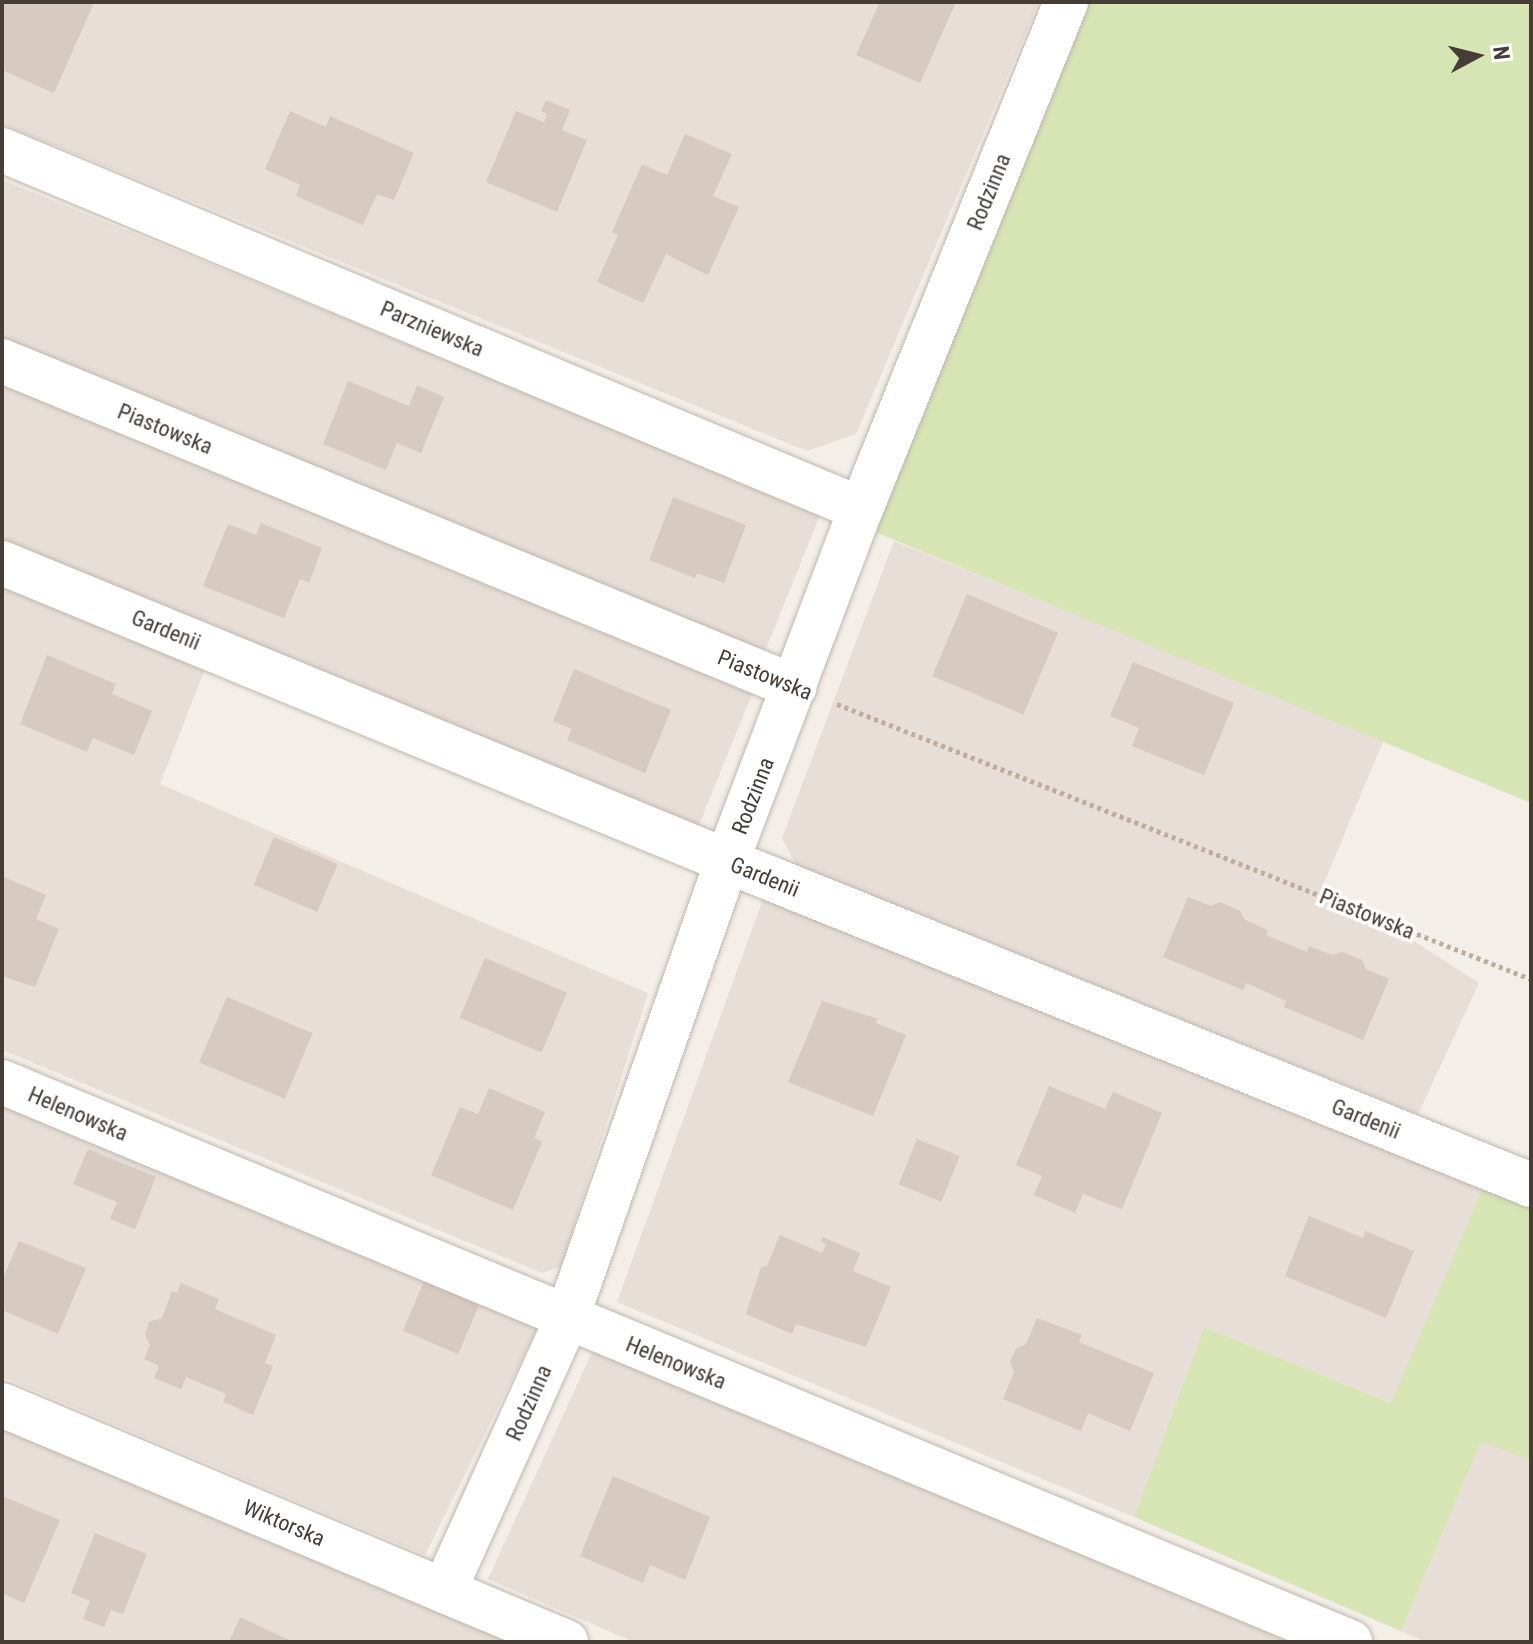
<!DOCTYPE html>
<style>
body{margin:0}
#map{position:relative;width:1533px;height:1644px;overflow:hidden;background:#f3eee8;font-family:"Roboto Condensed",sans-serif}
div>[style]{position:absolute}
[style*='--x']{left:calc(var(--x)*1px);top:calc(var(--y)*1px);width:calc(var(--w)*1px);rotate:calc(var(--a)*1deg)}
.residential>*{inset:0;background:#e6ded7;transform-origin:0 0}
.green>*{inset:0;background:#d7e4b4}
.building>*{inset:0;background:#d6cac1;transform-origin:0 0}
.path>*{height:5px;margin-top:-2.5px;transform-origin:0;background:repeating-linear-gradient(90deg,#bead9e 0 4px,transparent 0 8px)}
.roads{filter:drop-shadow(0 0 2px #c0b7ae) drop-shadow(0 0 2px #c0b7ae)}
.street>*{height:44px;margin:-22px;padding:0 22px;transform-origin:22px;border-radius:22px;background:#fff}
span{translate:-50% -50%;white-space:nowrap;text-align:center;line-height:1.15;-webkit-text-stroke:7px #fff;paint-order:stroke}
.street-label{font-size:22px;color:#463d37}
.frame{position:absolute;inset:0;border:4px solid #463d37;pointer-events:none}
.north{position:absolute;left:1437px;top:16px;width:80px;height:80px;-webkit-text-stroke:6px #fff;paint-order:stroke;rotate:83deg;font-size:22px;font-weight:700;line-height:32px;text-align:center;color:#463d37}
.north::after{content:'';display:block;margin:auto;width:28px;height:36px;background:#463d37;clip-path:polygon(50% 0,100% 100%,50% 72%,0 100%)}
</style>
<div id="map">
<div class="residential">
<i style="clip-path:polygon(2px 2px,1039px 2px,856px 434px,807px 451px,2px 124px)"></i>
<i style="left:2px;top:180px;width:884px;height:164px;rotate:22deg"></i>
<i style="left:2px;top:380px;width:813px;height:158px;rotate:22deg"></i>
<i style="clip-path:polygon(894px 541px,1384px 739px,1324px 883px,1479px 983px,1418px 1114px,796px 865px,782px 838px)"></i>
<i style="clip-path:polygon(2px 571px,210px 656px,160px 784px,648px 993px,561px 1267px,542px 1273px,2px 1050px)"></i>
<i style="clip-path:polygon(767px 888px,1483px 1187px,1392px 1403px,1204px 1327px,1134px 1517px,617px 1302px)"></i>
<i style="clip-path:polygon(2px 1103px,538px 1327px,425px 1555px,2px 1377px)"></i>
<i style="clip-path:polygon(593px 1350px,1299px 1642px,634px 1642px,488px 1579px)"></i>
<i style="clip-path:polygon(2px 1427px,514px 1642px,2px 1642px)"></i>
<i style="clip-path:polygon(1481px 1440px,1531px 1461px,1531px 1642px,1426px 1642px,1401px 1631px)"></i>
</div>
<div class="green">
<i style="clip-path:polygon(1083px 2px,1531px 2px,1531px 803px,875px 532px)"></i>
<i style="clip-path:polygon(1483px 1187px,1531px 1207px,1531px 1461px,1481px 1441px,1401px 1631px,1134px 1517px,1204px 1327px,1391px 1403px)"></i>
</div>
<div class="building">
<i style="clip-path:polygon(2px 2px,86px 2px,93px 5px,54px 93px,2px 70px)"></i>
<i style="clip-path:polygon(880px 2px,956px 2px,920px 83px,856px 55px)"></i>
<i style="clip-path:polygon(546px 100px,570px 110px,562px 130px,587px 140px,557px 212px,486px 182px,516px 111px,544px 122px,547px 114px,541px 111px)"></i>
<i style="clip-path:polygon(290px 111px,326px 127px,330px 116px,414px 153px,394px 200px,377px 194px,363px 225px,296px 196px,300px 185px,265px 169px)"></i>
<i style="clip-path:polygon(685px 134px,732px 154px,713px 196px,739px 207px,708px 275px,666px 254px,643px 303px,597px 282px,618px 235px,612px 232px,642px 164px,667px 175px)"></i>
<i style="clip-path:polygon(348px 381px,409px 406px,417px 385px,444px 397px,421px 453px,397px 443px,386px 470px,323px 444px)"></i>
<i style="clip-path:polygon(673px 497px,746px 525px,724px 583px,697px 573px,695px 578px,649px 560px)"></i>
<i style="clip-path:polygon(261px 523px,322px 548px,309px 583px,300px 579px,284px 618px,203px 586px,228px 524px,256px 535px)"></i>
<i style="left:967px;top:594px;width:99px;height:89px;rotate:23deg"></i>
<i style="clip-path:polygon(47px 655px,116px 684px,112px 694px,152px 711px,134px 755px,93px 738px,87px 752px,20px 724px)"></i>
<i style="clip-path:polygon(1133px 662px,1234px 703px,1204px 775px,1132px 746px,1139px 728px,1110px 716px)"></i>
<i style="clip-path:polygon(574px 669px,671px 710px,645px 773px,567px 740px,572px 729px,553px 721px)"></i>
<i style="left:274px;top:837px;width:69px;height:52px;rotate:23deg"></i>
<i style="clip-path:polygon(2px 876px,46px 895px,36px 919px,59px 929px,35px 987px,2px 976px)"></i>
<i style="clip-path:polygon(1188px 897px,1211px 906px,1220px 902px,1240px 911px,1245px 920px,1268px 930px,1266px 935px,1307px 952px,1309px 946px,1332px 955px,1342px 952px,1362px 960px,1366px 969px,1389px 979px,1363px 1040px,1284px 1007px,1286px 1001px,1246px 983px,1243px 990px,1163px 957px)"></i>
<i style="left:485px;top:958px;width:89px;height:65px;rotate:23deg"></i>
<i style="left:227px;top:997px;width:93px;height:71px;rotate:23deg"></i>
<i style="clip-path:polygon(822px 1001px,878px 1019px,876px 1023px,906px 1035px,873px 1116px,788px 1082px)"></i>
<i style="clip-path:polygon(1049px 1086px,1105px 1109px,1113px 1092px,1162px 1113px,1122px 1209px,1083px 1194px,1075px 1213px,1034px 1195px,1042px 1176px,1016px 1165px)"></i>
<i style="clip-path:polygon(489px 1088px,545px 1112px,534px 1138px,542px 1142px,513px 1210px,431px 1175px,460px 1107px,478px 1114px)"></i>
<i style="left:917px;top:1139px;width:46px;height:49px;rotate:22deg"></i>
<i style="clip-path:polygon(88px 1149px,156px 1177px,135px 1229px,110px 1219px,117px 1202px,73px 1184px)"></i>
<i style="clip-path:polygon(1309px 1216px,1363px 1238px,1365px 1231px,1414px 1251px,1386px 1318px,1285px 1276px)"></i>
<i style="clip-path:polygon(780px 1235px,822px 1253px,826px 1244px,821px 1241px,823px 1237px,860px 1253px,853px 1271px,891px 1287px,866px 1347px,796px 1324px,792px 1334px,746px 1314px,761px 1267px,767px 1266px)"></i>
<i style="clip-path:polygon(19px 1241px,86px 1268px,58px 1334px,2px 1310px,2px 1281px)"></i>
<i style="left:424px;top:1281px;width:60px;height:54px;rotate:23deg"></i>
<i style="clip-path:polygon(181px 1283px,219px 1299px,215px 1309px,276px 1335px,265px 1363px,273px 1366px,253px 1415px,223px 1402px,226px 1394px,186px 1377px,181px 1389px,154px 1378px,159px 1366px,144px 1359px,150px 1345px,145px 1334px,149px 1322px,162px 1318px,172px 1291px,177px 1293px)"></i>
<i style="clip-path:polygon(1037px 1318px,1082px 1335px,1079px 1342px,1154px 1373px,1130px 1431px,1088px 1413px,1081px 1431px,1003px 1399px,1014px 1372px,1010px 1362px,1016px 1349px,1026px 1344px)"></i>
<i style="clip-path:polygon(613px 1476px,710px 1517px,685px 1580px,650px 1565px,643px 1583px,580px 1556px)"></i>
<i style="clip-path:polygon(2px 1496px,60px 1520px,24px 1603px,2px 1593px)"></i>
<i style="clip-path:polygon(95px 1533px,147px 1554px,123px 1614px,111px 1610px,104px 1627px,83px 1619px,90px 1601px,71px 1593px)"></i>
<i style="clip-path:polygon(240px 1617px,293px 1642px,229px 1642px)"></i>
</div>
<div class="path">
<i style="--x:837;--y:704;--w:746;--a:21.62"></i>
</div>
<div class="roads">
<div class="street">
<i style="--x:2;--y:150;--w:931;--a:22.68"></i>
<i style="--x:2;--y:361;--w:857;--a:22.35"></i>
<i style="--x:2;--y:563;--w:784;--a:22.34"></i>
<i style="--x:727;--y:861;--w:867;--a:21.95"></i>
<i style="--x:2;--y:1082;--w:1460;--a:22.56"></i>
<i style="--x:2;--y:1405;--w:612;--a:22.79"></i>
<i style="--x:444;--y:1591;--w:299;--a:-65.7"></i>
<i style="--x:567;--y:1318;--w:484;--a:-70.7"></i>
<i style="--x:727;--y:861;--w:377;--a:-69.2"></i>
<i style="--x:861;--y:509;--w:547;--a:-67.98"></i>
</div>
</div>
<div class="street-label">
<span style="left:989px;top:192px;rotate:-68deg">Rodzinna</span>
<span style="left:432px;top:329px;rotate:23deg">Parzniewska</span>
<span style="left:165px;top:429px;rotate:22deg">Piastowska</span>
<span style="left:166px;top:630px;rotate:22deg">Gardenii</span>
<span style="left:765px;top:675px;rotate:22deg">Piastowska</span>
<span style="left:753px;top:796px;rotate:-69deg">Rodzinna</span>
<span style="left:765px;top:877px;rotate:22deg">Gardenii</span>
<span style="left:1367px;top:914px;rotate:22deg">Piastowska</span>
<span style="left:78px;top:1114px;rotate:23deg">Helenowska</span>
<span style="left:1366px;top:1119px;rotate:22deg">Gardenii</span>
<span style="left:676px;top:1363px;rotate:22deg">Helenowska</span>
<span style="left:529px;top:1403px;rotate:-66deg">Rodzinna</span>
<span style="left:284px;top:1523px;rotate:23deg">Wiktorska</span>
</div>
<div class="frame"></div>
<div class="north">N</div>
</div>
